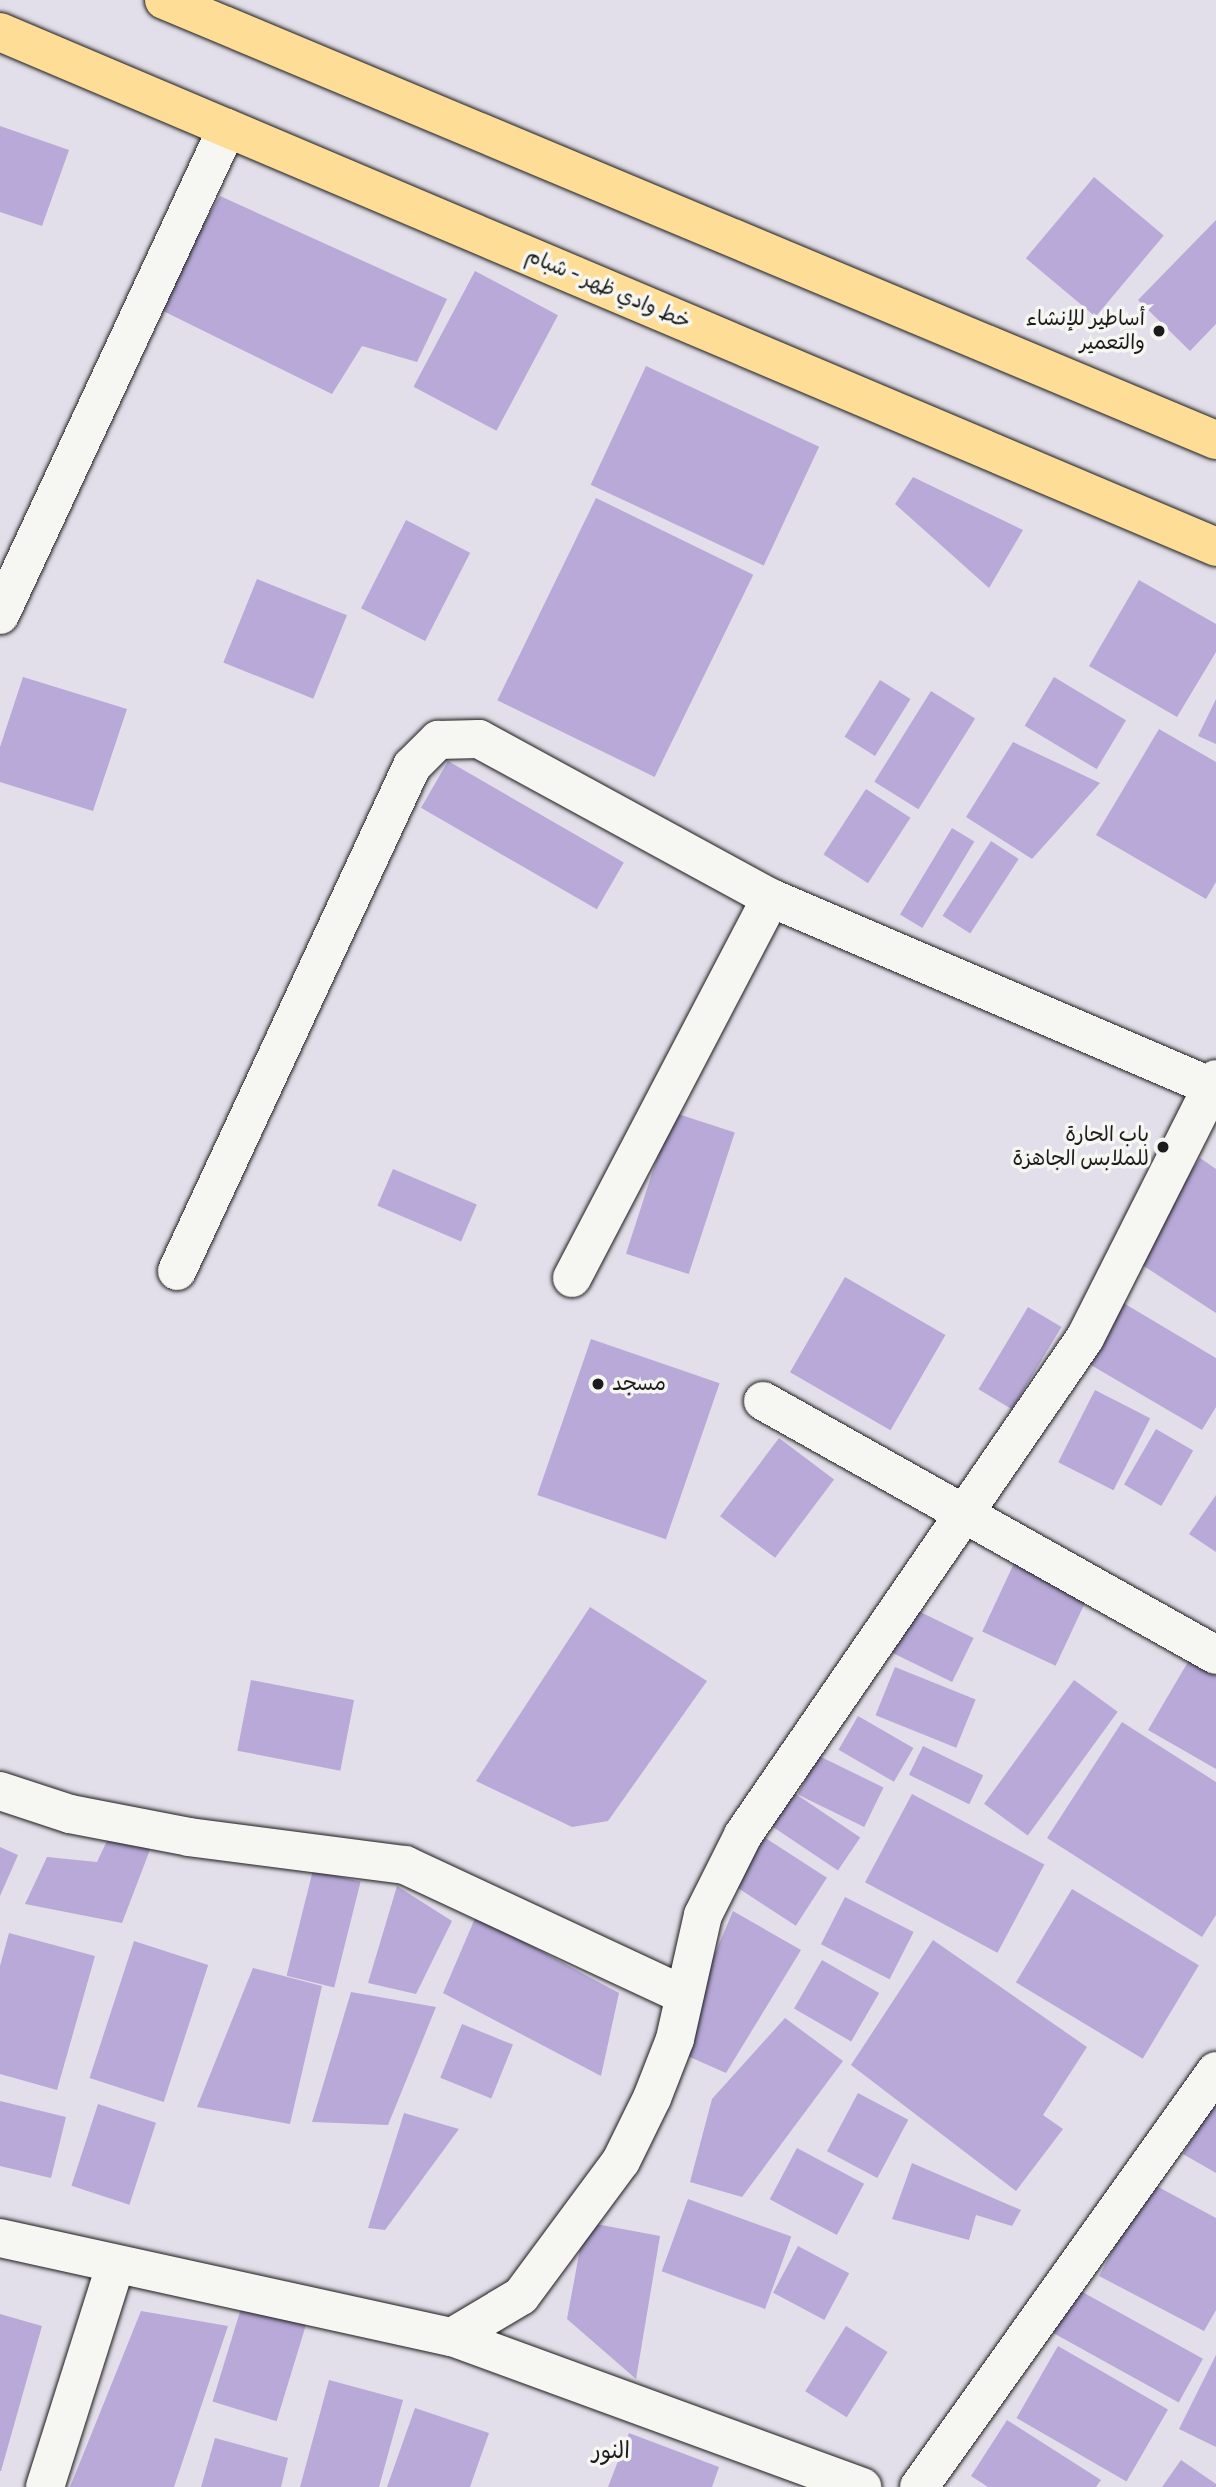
<!DOCTYPE html>
<meta charset="utf-8">
<style>
body{margin:0}
#map{position:relative;width:1216px;height:2487px;overflow:hidden;background:#e3dfea;font-family:Pangolin,"Playpen Sans Arabic",sans-serif}
div>[style]{position:absolute}
[style*='--x']{left:calc(var(--x)*1px);top:calc(var(--y)*1px);width:calc(var(--w)*1px);rotate:calc(var(--a)*1deg)}
.building>*{inset:0;background:#b8a9d9;transform-origin:0 0}
.roads{filter:drop-shadow(0 0 2px #1c1c1c) drop-shadow(0 0 2px #1c1c1c)}
.minor>*{height:38px;margin:-19px;padding:0 19px;transform-origin:19px;border-radius:19px;background:#f6f6f2}
.primary>*{height:38px;margin:-19px;padding:0 19px;transform-origin:19px;border-radius:19px;background:#fede96}
.dots>*{width:19px;height:19px;translate:-50% -50%;box-sizing:border-box;border:4px solid #f6f6f2;border-radius:50%}
span{translate:-50% -50%;white-space:nowrap;text-align:center;line-height:1.15;-webkit-text-stroke:7px #f6f6f2;paint-order:stroke}
.street-label{font-size:21px;color:#1c1c1c}
.poi-label{font-size:21px;color:#1c1c1c}
.right{translate:-100% -50%;text-align:right}
.left{translate:0 -50%;text-align:left}
.neighbourhood-label{font-size:23px;color:#1c1c1c}
</style>
<div id="map">
<div class="building">
<i style="clip-path:polygon(0 126px,69px 150px,42px 226px,0 212px)"></i>
<i style="left:1094px;top:177px;width:91px;height:106px;rotate:40deg"></i>
<i style="clip-path:polygon(220px 196px,447px 299px,417px 362px,362px 346px,332px 394px,155px 307px)"></i>
<i style="clip-path:polygon(1216px 220px,1216px 324px,1190px 351px,1138px 300px)"></i>
<i style="left:475px;top:271px;width:94px;height:131px;rotate:28deg"></i>
<i style="left:646px;top:366px;width:191px;height:131px;rotate:25deg"></i>
<i style="clip-path:polygon(913px 477px,1023px 530px,989px 588px,895px 504px)"></i>
<i style="left:596px;top:498px;width:175px;height:225px;rotate:26deg"></i>
<i style="left:406px;top:520px;width:72px;height:99px;rotate:27deg"></i>
<i style="left:257px;top:579px;width:97px;height:90px;rotate:22deg"></i>
<i style="clip-path:polygon(1139px 580px,1216px 624px,1216px 652px,1177px 717px,1089px 666px)"></i>
<i style="clip-path:polygon(23px 677px,127px 709px,93px 811px,0 782px,0 747px)"></i>
<i style="left:1054px;top:677px;width:84px;height:57px;rotate:31deg"></i>
<i style="left:880px;top:680px;width:36px;height:67px;rotate:32deg"></i>
<i style="left:931px;top:691px;width:52px;height:107px;rotate:32deg"></i>
<i style="clip-path:polygon(1216px 699px,1216px 744px,1198px 736px)"></i>
<i style="clip-path:polygon(1159px 729px,1216px 762px,1216px 882px,1206px 899px,1096px 835px)"></i>
<i style="clip-path:polygon(1013px 742px,1100px 783px,1032px 859px,966px 817px)"></i>
<i style="left:448px;top:761px;width:203px;height:54px;rotate:30deg"></i>
<i style="left:866px;top:789px;width:53px;height:78px;rotate:33deg"></i>
<i style="left:952px;top:828px;width:26px;height:101px;rotate:31deg"></i>
<i style="left:991px;top:841px;width:33px;height:89px;rotate:33deg"></i>
<i style="left:672px;top:1112px;width:66px;height:149px;rotate:18deg"></i>
<i style="clip-path:polygon(1200px 1158px,1216px 1169px,1216px 1313px,1133px 1259px)"></i>
<i style="left:393px;top:1169px;width:91px;height:40px;rotate:23deg"></i>
<i style="left:845px;top:1277px;width:116px;height:110px;rotate:30deg"></i>
<i style="clip-path:polygon(1120px 1301px,1216px 1358px,1216px 1407px,1202px 1430px,1084px 1361px)"></i>
<i style="left:1028px;top:1307px;width:39px;height:96px;rotate:31deg"></i>
<i style="left:591px;top:1339px;width:136px;height:165px;rotate:19deg"></i>
<i style="left:1095px;top:1390px;width:62px;height:81px;rotate:27deg"></i>
<i style="left:1156px;top:1429px;width:43px;height:64px;rotate:30deg"></i>
<i style="left:779px;top:1438px;width:69px;height:98px;rotate:37deg"></i>
<i style="clip-path:polygon(1216px 1495px,1216px 1552px,1189px 1534px)"></i>
<i style="left:1016px;top:1559px;width:81px;height:80px;rotate:25deg"></i>
<i style="left:908px;top:1606px;width:73px;height:49px;rotate:26deg"></i>
<i style="clip-path:polygon(590px 1607px,707px 1681px,608px 1821px,572px 1827px,476px 1781px)"></i>
<i style="clip-path:polygon(1192px 1655px,1216px 1668px,1216px 1769px,1148px 1730px)"></i>
<i style="left:895px;top:1667px;width:87px;height:52px;rotate:22deg"></i>
<i style="left:251px;top:1680px;width:105px;height:72px;rotate:11deg"></i>
<i style="left:1074px;top:1680px;width:54px;height:153px;rotate:36deg"></i>
<i style="left:858px;top:1716px;width:64px;height:39px;rotate:30deg"></i>
<i style="clip-path:polygon(1122px 1722px,1216px 1782px,1216px 1915px,1202px 1937px,1047px 1838px)"></i>
<i style="left:923px;top:1746px;width:67px;height:32px;rotate:26deg"></i>
<i style="left:817px;top:1755px;width:74px;height:44px;rotate:26deg"></i>
<i style="left:784px;top:1786px;width:92px;height:40px;rotate:34deg"></i>
<i style="left:912px;top:1794px;width:150px;height:100px;rotate:28deg"></i>
<i style="clip-path:polygon(114px 1826px,156px 1834px,122px 1923px,25px 1904px,47px 1857px,97px 1862px)"></i>
<i style="left:764px;top:1837px;width:75px;height:57px;rotate:33deg"></i>
<i style="clip-path:polygon(0 1847px,18px 1855px,0 1896px)"></i>
<i style="left:313px;top:1870px;width:49px;height:109px;rotate:14deg"></i>
<i style="clip-path:polygon(397px 1886px,452px 1921px,416px 1994px,368px 1983px)"></i>
<i style="left:1072px;top:1889px;width:148px;height:109px;rotate:31deg"></i>
<i style="left:845px;top:1897px;width:77px;height:53px;rotate:27deg"></i>
<i style="clip-path:polygon(733px 1911px,801px 1950px,726px 2073px,674px 2050px)"></i>
<i style="clip-path:polygon(476px 1916px,619px 1993px,601px 2076px,443px 1993px)"></i>
<i style="clip-path:polygon(9px 1933px,95px 1956px,57px 2090px,0 2074px,0 1966px)"></i>
<i style="clip-path:polygon(933px 1940px,1087px 2047px,1043px 2115px,1063px 2129px,1016px 2191px,851px 2065px)"></i>
<i style="left:134px;top:1941px;width:78px;height:144px;rotate:18deg"></i>
<i style="left:822px;top:1960px;width:66px;height:56px;rotate:30deg"></i>
<i style="clip-path:polygon(253px 1968px,322px 1986px,290px 2124px,197px 2107px)"></i>
<i style="clip-path:polygon(351px 1992px,436px 2007px,388px 2125px,312px 2122px)"></i>
<i style="clip-path:polygon(785px 2018px,843px 2061px,742px 2197px,690px 2182px,712px 2099px)"></i>
<i style="left:462px;top:2024px;width:55px;height:58px;rotate:22deg"></i>
<i style="left:858px;top:2093px;width:57px;height:66px;rotate:28deg"></i>
<i style="clip-path:polygon(1216px 2100px,1216px 2173px,1183px 2154px)"></i>
<i style="clip-path:polygon(0 2101px,66px 2117px,51px 2178px,0 2166px)"></i>
<i style="left:98px;top:2104px;width:61px;height:86px;rotate:18deg"></i>
<i style="clip-path:polygon(404px 2113px,459px 2129px,385px 2230px,368px 2228px)"></i>
<i style="left:797px;top:2148px;width:76px;height:58px;rotate:28deg"></i>
<i style="clip-path:polygon(912px 2163px,1021px 2210px,1012px 2226px,976px 2215px,969px 2240px,892px 2219px)"></i>
<i style="clip-path:polygon(1149px 2182px,1216px 2218px,1216px 2310px,1204px 2331px,1099px 2276px)"></i>
<i style="left:688px;top:2199px;width:110px;height:77px;rotate:20deg"></i>
<i style="clip-path:polygon(585px 2222px,660px 2236px,636px 2379px,567px 2319px)"></i>
<i style="left:798px;top:2246px;width:58px;height:53px;rotate:28deg"></i>
<i style="left:1077px;top:2289px;width:144px;height:50px;rotate:29deg"></i>
<i style="left:242px;top:2305px;width:67px;height:101px;rotate:17deg"></i>
<i style="clip-path:polygon(141px 2311px,228px 2326px,174px 2487px,70px 2487px)"></i>
<i style="clip-path:polygon(0 2314px,42px 2326px,1px 2471px,0 2471px)"></i>
<i style="left:846px;top:2326px;width:49px;height:77px;rotate:32deg"></i>
<i style="left:1058px;top:2346px;width:127px;height:83px;rotate:30deg"></i>
<i style="clip-path:polygon(1216px 2355px,1216px 2447px,1179px 2429px)"></i>
<i style="clip-path:polygon(329px 2380px,403px 2400px,379px 2487px,300px 2487px)"></i>
<i style="clip-path:polygon(415px 2408px,489px 2433px,470px 2487px,387px 2487px)"></i>
<i style="clip-path:polygon(1007px 2420px,1101px 2480px,1096px 2487px,988px 2487px,971px 2476px)"></i>
<i style="clip-path:polygon(629px 2433px,719px 2467px,712px 2487px,608px 2487px)"></i>
<i style="clip-path:polygon(215px 2438px,288px 2458px,281px 2487px,201px 2487px)"></i>
<i style="clip-path:polygon(1181px 2460px,1216px 2484px,1216px 2487px,1162px 2487px)"></i>
</div>
<div class="roads">
<div class="minor">
<i style="--x:0;--y:615;--w:537;--a:-65.01"></i>
<i style="--x:177;--y:1271;--w:557;--a:-65.05"></i>
<i style="--x:412;--y:766;--w:37;--a:-45"></i>
<i style="--x:438;--y:740;--w:41;--a:-1.4"></i>
<i style="--x:479;--y:739;--w:332;--a:28.6"></i>
<i style="--x:771;--y:898;--w:484;--a:23.2"></i>
<i style="--x:572;--y:1278;--w:429;--a:-62.4"></i>
<i style="--x:763;--y:1401;--w:519;--a:29.28"></i>
<i style="--x:0;--y:1791;--w:74;--a:18.2"></i>
<i style="--x:70;--y:1814;--w:121;--a:10.9"></i>
<i style="--x:189;--y:1837;--w:218;--a:7.4"></i>
<i style="--x:405;--y:1865;--w:308;--a:25"></i>
<i style="--x:0;--y:2238;--w:463;--a:12.4"></i>
<i style="--x:452;--y:2337;--w:80;--a:-30.7"></i>
<i style="--x:521;--y:2296;--w:168;--a:-53.5"></i>
<i style="--x:621;--y:2161;--w:70;--a:-63.8"></i>
<i style="--x:652;--y:2098;--w:63;--a:-68.7"></i>
<i style="--x:675;--y:2039;--w:127;--a:-77.3"></i>
<i style="--x:703;--y:1915;--w:89;--a:-63.4"></i>
<i style="--x:743;--y:1835;--w:603;--a:-55.47"></i>
<i style="--x:1085;--y:1338;--w:290;--a:-63.2"></i>
<i style="--x:452;--y:2337;--w:437;--a:20.1"></i>
<i style="--x:45;--y:2487;--w:232;--a:-72.4"></i>
<i style="--x:919;--y:2487;--w:511;--a:-54.48"></i>
</div>
<div class="primary">
<i style="--x:164;--y:0;--w:1140;--a:22.7"></i>
<i style="--x:0;--y:32;--w:1321;--a:22.95"></i>
</div>
</div>
<div class="dots">
<i style="left:1159px;top:331px;background:#1c1c1c"></i>
<i style="left:1163px;top:1147px;background:#1c1c1c"></i>
<i style="left:598px;top:1384px;background:#1c1c1c"></i>
</div>
<div class="street-label">
<span style="left:608px;top:289px;rotate:23deg">خط وادي ظهر - شبام</span>
</div>
<div class="poi-label">
<span class="right" style="left:1145px;top:331px">أساطير للإنشاء<br>والتعمير</span>
<span class="right" style="left:1149px;top:1147px">باب الحارة<br>للملابس الجاهزة</span>
<span class="left" style="left:612px;top:1384px">مسجد</span>
</div>
<div class="neighbourhood-label">
<span style="left:611px;top:2451px">النور</span>
</div>
</div>
